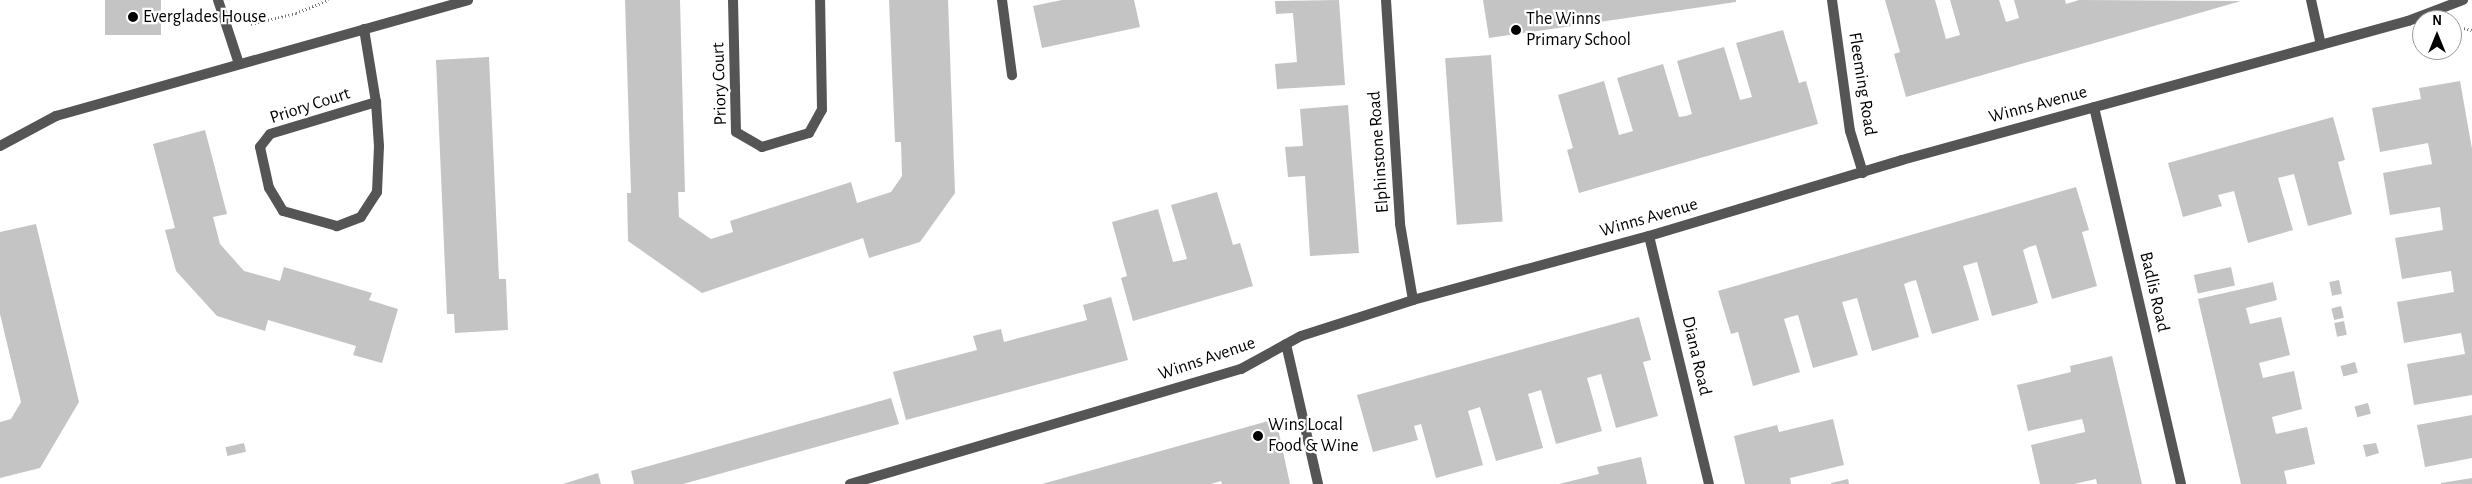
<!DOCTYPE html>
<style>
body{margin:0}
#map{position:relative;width:2472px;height:484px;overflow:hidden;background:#fff;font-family:"Alegreya Sans",sans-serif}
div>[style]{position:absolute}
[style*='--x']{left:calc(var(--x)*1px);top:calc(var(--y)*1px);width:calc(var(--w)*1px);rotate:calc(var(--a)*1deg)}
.building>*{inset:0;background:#c4c4c4;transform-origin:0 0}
.path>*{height:3px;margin-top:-1.5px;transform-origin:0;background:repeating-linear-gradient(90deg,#777 0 1px,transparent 0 3.5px)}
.lane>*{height:10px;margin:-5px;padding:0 5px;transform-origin:5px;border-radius:5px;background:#555}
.street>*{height:10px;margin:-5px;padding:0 5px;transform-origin:5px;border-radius:5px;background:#555}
.dots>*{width:14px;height:14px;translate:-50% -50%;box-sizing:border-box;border:2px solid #fff;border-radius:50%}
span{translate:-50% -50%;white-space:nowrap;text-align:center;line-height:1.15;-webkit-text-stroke:4.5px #fff;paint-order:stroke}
.poi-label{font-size:18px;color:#000}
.left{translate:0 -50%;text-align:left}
.street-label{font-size:18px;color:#000}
.north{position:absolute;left:2412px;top:10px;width:50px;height:50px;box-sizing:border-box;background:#fff;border:1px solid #999;border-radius:50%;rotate:0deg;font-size:14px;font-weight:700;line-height:20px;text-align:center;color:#000}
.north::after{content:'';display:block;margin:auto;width:18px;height:22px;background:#000;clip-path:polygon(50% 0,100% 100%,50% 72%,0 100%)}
</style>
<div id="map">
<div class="building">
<i style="left:105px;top:0;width:56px;height:35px"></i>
<i style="clip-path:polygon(625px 0,680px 0,685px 192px,678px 192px,679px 217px,711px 239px,733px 232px,730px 221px,851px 182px,857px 203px,891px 192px,902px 176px,901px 142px,895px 142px,889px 0,948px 0,955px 193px,920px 242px,869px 258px,863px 238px,702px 293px,628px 241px,627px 193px,631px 193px)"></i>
<i style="clip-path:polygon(1062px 0,1134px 0,1140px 27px,1042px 48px,1033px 6px)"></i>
<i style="clip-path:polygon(1339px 0,1345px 85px,1277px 89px,1275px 64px,1297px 62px,1293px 13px,1276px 14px,1275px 1px)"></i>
<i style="clip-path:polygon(1483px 0,1736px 0,1736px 2px,1489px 38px)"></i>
<i style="clip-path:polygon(1885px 0,1935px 0,1946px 39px,1960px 35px,1950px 0,1999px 0,2006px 22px,2019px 18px,2014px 0,2065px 0,2066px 4px,2079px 0,2241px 1px,1906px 97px,1894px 54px,1900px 52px)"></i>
<i style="clip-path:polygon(1783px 30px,1799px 83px,1806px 81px,1818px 124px,1579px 193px,1567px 150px,1573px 148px,1558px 95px,1604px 81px,1619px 135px,1633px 131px,1617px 78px,1663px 64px,1679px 117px,1686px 116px,1692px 114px,1677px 61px,1724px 47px,1740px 100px,1752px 97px,1736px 43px)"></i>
<i style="left:1491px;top:55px;width:167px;height:46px;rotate:86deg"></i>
<i style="clip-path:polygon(489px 57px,499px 279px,506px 279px,508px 330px,455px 333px,454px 314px,447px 314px,436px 60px)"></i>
<i style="clip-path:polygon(2460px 81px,2472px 149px,2472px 395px,2414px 405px,2407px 364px,2465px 354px,2461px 333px,2404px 343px,2397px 302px,2454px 292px,2451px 271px,2402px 279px,2395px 238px,2443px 230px,2440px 207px,2390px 215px,2383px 173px,2432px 164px,2428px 143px,2380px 152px,2372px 108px,2421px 99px,2419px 88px)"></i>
<i style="clip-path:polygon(1348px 105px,1359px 253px,1310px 256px,1305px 176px,1288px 177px,1285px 147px,1303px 146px,1300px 109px)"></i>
<i style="clip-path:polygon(2333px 117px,2345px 160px,2338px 162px,2352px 214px,2308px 226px,2294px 174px,2278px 178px,2293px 230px,2248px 243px,2234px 191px,2218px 195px,2222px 206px,2183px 217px,2168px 163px)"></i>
<i style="clip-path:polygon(205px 130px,227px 214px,213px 217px,220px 244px,244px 271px,280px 281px,284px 267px,372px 293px,369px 300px,398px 309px,382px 363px,353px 355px,356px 346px,268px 320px,265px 331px,217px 316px,176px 271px,165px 230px,175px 228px,153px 144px)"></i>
<i style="clip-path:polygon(2076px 187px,2089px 230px,2082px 232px,2097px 286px,2052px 299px,2036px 245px,2029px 247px,2023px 250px,2038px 303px,1992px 316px,1977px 262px,1963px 266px,1979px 320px,1932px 334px,1916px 280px,1909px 282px,1904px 284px,1919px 337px,1872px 351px,1857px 298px,1842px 302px,1858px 355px,1813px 368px,1798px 315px,1790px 317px,1784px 319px,1800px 372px,1753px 386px,1738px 332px,1731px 334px,1718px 291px)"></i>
<i style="clip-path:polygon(1217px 192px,1233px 245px,1240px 243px,1253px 286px,1133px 321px,1121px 278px,1127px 276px,1112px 222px,1158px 209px,1173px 262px,1187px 259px,1171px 205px)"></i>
<i style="clip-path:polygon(36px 224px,79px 402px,40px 468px,0 478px,0 422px,11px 419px,21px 402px,0 314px,0 232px)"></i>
<i style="left:2231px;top:267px;width:19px;height:38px;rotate:78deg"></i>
<i style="left:2339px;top:280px;width:14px;height:10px;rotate:78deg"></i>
<i style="clip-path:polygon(2273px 282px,2277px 300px,2246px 308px,2250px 324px,2281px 317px,2290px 355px,2259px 363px,2263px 378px,2294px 371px,2302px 409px,2272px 417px,2276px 434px,2307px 427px,2315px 464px,2284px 471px,2287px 484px,2241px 484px,2198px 299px)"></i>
<i style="clip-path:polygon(1111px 297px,1128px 360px,906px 420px,893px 372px,977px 350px,973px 336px,1001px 329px,1004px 342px,1087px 320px,1083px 305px)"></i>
<i style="left:2341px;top:306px;width:12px;height:10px;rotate:76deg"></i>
<i style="clip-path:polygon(1639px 317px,1651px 360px,1643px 362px,1658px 416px,1616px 428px,1601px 374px,1587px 378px,1602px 431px,1556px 444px,1541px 390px,1528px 394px,1543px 448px,1496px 461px,1480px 407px,1468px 411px,1483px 465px,1436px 478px,1421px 424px,1414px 426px,1418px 440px,1373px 452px,1357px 395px)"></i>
<i style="left:2344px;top:321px;width:14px;height:10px;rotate:78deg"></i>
<i style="clip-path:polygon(2112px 356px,2142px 484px,2097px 484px,2096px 479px,2074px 484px,2040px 484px,2031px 445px,2085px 432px,2084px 426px,2082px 419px,2028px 431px,2017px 385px,2071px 372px,2070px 366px)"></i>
<i style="left:2355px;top:362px;width:11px;height:15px;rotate:75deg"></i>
<i style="clip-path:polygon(891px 398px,899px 424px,683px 484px,634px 484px,631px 471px)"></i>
<i style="left:2368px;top:403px;width:11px;height:14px;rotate:75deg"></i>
<i style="clip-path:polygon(2472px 415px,2472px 458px,2425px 467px,2417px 425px)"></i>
<i style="clip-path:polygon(1276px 419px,1290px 484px,1222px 484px,1221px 481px,1211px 484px,1042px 484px)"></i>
<i style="clip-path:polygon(1833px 419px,1844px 465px,1790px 478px,1791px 484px,1745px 484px,1734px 436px,1777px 425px,1779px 432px)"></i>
<i style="left:244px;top:443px;width:9px;height:19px;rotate:77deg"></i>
<i style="clip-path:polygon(2376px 443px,2379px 453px,2366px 457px,2363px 445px)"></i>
<i style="clip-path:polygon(1641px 457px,1647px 484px,1559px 484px,1599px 474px,1597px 467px)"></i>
<i style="clip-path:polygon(598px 473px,601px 484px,563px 484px)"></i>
<i style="clip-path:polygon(2472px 478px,2472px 484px,2441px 484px,2441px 483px)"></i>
<i style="clip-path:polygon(1848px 479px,1849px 484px,1831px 484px,1831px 483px)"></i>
</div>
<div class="path">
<i style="--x:251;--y:24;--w:46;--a:-13.7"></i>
<i style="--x:296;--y:13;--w:35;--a:-22"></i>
<i style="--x:2464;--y:28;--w:8;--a:14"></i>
</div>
<div class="lane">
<i style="--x:1002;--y:0;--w:76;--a:82.4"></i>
</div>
<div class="street">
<i style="--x:218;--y:0;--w:67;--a:71.8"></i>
<i style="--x:733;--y:0;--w:132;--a:88.7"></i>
<i style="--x:736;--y:132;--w:30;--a:30"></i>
<i style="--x:762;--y:147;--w:49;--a:-16.6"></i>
<i style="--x:809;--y:133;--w:26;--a:-61"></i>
<i style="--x:822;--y:110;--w:110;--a:-91"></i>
<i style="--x:1386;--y:0;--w:224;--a:86.4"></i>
<i style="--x:1400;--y:224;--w:77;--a:80.3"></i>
<i style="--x:1832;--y:0;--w:132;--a:82.2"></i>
<i style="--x:1850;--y:131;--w:44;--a:72.8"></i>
<i style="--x:2311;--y:0;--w:46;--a:77.5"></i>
<i style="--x:364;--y:29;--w:74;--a:80.7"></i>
<i style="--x:376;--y:102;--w:44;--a:86.1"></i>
<i style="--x:379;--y:146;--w:46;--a:92.5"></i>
<i style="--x:377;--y:192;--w:30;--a:123"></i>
<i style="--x:361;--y:217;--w:26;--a:159"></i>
<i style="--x:337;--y:226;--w:56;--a:-164.5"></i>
<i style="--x:283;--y:211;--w:27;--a:-121"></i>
<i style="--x:269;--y:188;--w:42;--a:-102.4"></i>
<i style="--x:260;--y:147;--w:16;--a:-52"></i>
<i style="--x:270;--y:134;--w:111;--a:-16.8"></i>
<i style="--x:2094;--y:107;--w:387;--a:77"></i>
<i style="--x:0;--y:146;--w:64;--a:-28.2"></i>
<i style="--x:56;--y:116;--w:428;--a:-15.7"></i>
<i style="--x:1649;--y:236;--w:255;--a:76.4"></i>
<i style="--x:1286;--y:344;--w:144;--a:77.1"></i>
<i style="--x:850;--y:484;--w:408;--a:-16.4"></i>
<i style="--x:1241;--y:369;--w:68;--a:-28.8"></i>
<i style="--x:1301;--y:336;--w:118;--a:-17.8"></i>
<i style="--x:1413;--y:300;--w:245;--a:-15.2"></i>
<i style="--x:1649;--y:236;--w:264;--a:-16.7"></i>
<i style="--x:1902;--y:160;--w:525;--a:-15.36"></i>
<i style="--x:2408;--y:21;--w:59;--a:-20.9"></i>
</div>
<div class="dots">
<i style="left:133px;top:17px;background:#000"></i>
<i style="left:1516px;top:30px;background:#000"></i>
<i style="left:1258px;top:436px;background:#000"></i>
</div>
<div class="poi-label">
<span class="left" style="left:143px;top:17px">Everglades House</span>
<span class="left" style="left:1526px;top:30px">The Winns<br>Primary School</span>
<span class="left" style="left:1268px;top:436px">Wins Local<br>Food &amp; Wine</span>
</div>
<div class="street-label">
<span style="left:720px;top:84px;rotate:-92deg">Priory Court</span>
<span style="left:1862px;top:84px;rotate:81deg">Fleeming Road</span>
<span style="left:2038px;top:105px;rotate:-15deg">Winns Avenue</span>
<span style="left:310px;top:106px;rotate:-18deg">Priory Court</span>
<span style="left:1379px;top:152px;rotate:-94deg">Elphinstone Road</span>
<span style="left:1649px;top:218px;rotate:-16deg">Winns Avenue</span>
<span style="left:2154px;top:292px;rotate:77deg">Badlis Road</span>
<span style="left:1696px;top:356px;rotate:77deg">Diana Road</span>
<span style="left:1207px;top:359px;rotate:-19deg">Winns Avenue</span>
</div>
<div class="north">N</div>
</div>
